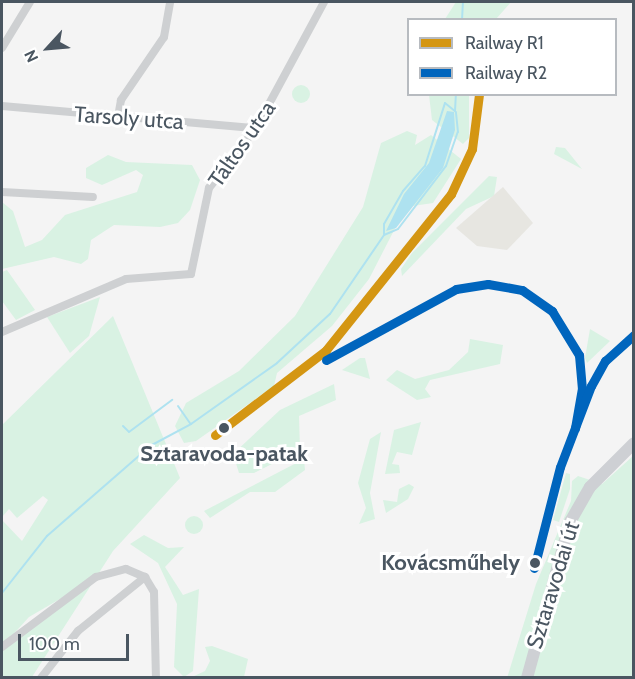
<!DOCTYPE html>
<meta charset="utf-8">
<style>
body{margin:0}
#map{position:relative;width:635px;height:679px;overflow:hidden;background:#f4f4f4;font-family:Cabin,sans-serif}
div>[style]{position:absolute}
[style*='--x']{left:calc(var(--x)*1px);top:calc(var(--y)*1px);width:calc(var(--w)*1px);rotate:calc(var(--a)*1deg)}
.green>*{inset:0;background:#d9f2e3}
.round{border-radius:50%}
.sand>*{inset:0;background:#e7e6e1}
.water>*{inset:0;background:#aee2f0}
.stream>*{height:2px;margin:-1px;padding:0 1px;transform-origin:1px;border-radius:1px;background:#aee2f0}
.street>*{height:8px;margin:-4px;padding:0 4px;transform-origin:4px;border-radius:4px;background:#ced0d2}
.secondary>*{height:12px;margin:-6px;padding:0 6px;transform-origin:6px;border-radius:6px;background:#ced0d4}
.rail-1>*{height:9px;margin:-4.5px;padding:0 4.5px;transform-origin:4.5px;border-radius:4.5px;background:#d49613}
.rail-2>*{height:9px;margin:-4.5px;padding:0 4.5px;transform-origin:4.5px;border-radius:4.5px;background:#0065bd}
.dots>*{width:16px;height:16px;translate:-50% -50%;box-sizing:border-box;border:3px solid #fff;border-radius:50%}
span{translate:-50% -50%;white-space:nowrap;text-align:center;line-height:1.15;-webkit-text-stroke:6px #fff;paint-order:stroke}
.street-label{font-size:22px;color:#4a5661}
.stop-label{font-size:22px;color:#4a5661;font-weight:700}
.right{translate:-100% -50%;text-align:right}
.frame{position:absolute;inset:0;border:3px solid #4a5661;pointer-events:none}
.legend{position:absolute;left:407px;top:18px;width:210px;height:78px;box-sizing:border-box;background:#fff;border:2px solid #b7bbc0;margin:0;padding:8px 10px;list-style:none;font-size:18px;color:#4a5661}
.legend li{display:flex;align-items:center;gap:12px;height:30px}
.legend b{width:30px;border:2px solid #b7bbc0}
.north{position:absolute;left:18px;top:18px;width:60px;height:60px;-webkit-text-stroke:4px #fff;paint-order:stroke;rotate:244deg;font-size:16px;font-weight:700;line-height:24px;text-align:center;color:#4a5661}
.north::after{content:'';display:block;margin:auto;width:21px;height:27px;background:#4a5661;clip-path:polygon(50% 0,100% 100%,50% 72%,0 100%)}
.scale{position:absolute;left:18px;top:634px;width:111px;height:27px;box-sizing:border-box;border:3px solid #4a5661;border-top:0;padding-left:8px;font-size:18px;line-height:21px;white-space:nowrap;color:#4a5661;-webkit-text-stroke:4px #fff;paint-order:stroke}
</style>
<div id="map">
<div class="green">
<i style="clip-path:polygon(456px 2px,511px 2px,496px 19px,445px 19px)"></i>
<i class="round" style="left:292px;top:85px;width:18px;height:18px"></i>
<i style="clip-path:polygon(429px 95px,469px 95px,469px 138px,463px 144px,432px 120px)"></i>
<i style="clip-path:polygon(407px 131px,417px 135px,415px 145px,431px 135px,461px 159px,433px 203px,406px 207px,369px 279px,332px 326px,277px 373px,274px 386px,196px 441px,184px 443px,175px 426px,186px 403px,239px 371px,295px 316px,363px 207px,381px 143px)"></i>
<i style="clip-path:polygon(556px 147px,565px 148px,582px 169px,554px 154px)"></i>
<i style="clip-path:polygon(108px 155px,126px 162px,192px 165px,200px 180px,190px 210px,178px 223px,160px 227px,114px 225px,91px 240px,88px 259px,81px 264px,54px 257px,2px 269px,2px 202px,13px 211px,25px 247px,42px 240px,65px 215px,137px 192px,143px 175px,136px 170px,102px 185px,86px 178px,86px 168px)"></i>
<i style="clip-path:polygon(489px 176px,497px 177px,494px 196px,466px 209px,402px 276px,401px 269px,412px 253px)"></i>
<i style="clip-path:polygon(7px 270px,35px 310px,16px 320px,2px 301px,2px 272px)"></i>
<i style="clip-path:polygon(100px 297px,89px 336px,70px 353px,47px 317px)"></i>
<i style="clip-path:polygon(evenodd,113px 316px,180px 478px,113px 551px,32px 677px,2px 677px,2px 520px,22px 541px,48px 500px,43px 496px,17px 518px,9px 509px,2px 517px,2px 425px,113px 316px,72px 592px,9px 639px,29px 617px,72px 592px)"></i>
<i style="clip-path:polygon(590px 329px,610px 341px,587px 363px,585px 358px)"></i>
<i style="clip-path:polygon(470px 339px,503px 345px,500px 364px,430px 380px,425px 389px,431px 397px,417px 400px,386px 380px,397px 370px,415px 379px,449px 370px,468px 352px)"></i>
<i style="clip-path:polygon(360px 358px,365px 358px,370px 379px,342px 370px)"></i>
<i style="clip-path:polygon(334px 384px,336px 400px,299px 416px,300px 450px,254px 473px,239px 473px,233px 454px,280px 410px)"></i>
<i style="clip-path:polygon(421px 422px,412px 455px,397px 452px,392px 464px,399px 465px,400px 473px,385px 474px,394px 430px)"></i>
<i style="clip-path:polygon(381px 432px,370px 493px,375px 519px,359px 524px,366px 508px,358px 483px,370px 439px)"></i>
<i style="clip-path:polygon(633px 456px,633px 677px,507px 678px,536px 584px,571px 501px,572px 481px,578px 476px,602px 484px)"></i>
<i style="clip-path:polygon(304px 459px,305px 470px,275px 492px,250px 492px,210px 518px,204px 511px)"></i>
<i style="clip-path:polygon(566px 473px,570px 474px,570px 489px,559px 522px,553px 520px)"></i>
<i style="clip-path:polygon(409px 484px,414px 487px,408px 499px,386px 513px,383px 500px,397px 502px,399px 489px)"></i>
<i class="round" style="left:185px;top:516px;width:18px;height:18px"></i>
<i style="clip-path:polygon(144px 535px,168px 548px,184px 547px,165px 567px,183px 595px,199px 589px,193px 671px,184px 677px,174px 667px,177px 604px,158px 563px,130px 544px)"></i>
<i style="clip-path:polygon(212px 646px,248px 659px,244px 677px,192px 677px,205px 671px,210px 661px,205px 647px)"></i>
</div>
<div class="sand">
<i style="clip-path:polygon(503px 187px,533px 223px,507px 250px,477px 246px,456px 228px)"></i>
</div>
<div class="water">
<i style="clip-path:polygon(447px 111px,454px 112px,455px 130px,443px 168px,396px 228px,386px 231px,404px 194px,429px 163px)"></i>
</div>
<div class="stream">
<i style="--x:462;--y:20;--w:18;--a:-87"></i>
<i style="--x:384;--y:235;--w:15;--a:-23"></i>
<i style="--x:398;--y:229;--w:79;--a:-52.7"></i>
<i style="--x:446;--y:166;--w:36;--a:-71"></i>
<i style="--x:458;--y:132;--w:20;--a:-96"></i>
<i style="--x:178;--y:406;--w:21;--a:55"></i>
<i style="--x:123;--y:426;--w:8;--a:45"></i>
<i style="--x:129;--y:432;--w:54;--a:-36.7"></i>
<i style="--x:2;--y:593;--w:73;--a:-51.7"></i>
<i style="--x:47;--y:536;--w:137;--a:-41.1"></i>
<i style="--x:150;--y:446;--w:47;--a:-28.2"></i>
<i style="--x:191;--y:424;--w:105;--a:-35.3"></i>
<i style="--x:277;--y:363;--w:72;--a:-42.8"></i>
<i style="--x:330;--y:314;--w:96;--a:-55.6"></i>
<i style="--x:384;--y:235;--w:11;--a:-90"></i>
<i style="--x:384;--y:224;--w:38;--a:-60"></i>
<i style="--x:403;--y:191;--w:33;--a:-49"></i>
<i style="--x:425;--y:166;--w:66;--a:-72.4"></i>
<i style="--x:445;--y:103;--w:13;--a:39"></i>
<i style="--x:455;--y:111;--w:17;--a:-87"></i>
</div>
<div class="street">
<i style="--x:2;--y:48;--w:54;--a:-58.7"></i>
<i style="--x:2;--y:106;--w:255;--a:5"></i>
<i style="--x:118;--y:117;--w:17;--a:-80"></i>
<i style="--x:121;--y:100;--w:76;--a:-55.7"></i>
<i style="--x:164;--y:37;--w:36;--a:-80"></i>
<i style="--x:2;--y:192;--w:91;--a:3.1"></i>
<i style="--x:2;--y:332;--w:135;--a:-23.1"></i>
<i style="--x:126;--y:279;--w:65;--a:-4.4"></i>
<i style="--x:191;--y:274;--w:88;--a:-78.2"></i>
<i style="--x:209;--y:188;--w:76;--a:-51.9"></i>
<i style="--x:256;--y:128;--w:143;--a:-61.6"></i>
<i style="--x:2;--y:647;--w:117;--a:-36.7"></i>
<i style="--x:96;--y:577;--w:31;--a:-15"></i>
<i style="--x:126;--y:569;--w:21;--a:23"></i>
<i style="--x:145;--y:577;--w:17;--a:59"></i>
<i style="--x:154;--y:592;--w:86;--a:88.7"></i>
<i style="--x:41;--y:678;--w:60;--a:-51.8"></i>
<i style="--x:78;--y:631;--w:86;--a:-38.9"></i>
</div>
<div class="secondary">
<i style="--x:527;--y:678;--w:162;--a:-74.6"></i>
<i style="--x:570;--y:522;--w:40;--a:-60.3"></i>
<i style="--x:590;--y:487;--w:62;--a:-45"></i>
</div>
<div class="rail-1">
<i style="--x:215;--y:435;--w:140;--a:-37.4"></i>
<i style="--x:326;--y:350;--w:200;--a:-51.3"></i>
<i style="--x:451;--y:194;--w:50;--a:-65"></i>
<i style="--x:472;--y:149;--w:55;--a:-82.7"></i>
</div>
<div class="rail-2">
<i style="--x:326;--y:360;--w:148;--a:-28.6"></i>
<i style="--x:456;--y:289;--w:32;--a:-9"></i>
<i style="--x:488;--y:284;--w:35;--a:10"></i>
<i style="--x:522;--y:290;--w:37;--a:35"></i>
<i style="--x:552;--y:311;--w:52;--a:58.5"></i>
<i style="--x:579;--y:355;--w:33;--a:85"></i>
<i style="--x:582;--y:388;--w:41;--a:99.9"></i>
<i style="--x:534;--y:568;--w:104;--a:-75.6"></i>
<i style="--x:560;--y:467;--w:87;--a:-69.1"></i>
<i style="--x:591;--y:386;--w:29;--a:-61"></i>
<i style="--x:605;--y:361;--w:39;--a:-42"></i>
</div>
<div class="dots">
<i style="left:224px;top:428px;background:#4a5661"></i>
<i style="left:535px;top:563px;background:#4a5661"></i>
</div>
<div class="street-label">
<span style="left:129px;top:118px;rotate:4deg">Tarsoly utca</span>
<span style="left:242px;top:144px;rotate:-55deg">Táltos utca</span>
<span style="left:553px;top:585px;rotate:-73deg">Sztaravodai út</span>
</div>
<div class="stop-label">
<span style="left:224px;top:454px">Sztaravoda-patak</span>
<span class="right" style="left:520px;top:563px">Kovácsműhely</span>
</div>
<div class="frame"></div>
<ul class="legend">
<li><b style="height:8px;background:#d49613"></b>Railway R1</li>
<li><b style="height:8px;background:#0065bd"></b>Railway R2</li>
</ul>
<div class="north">N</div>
<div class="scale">100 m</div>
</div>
